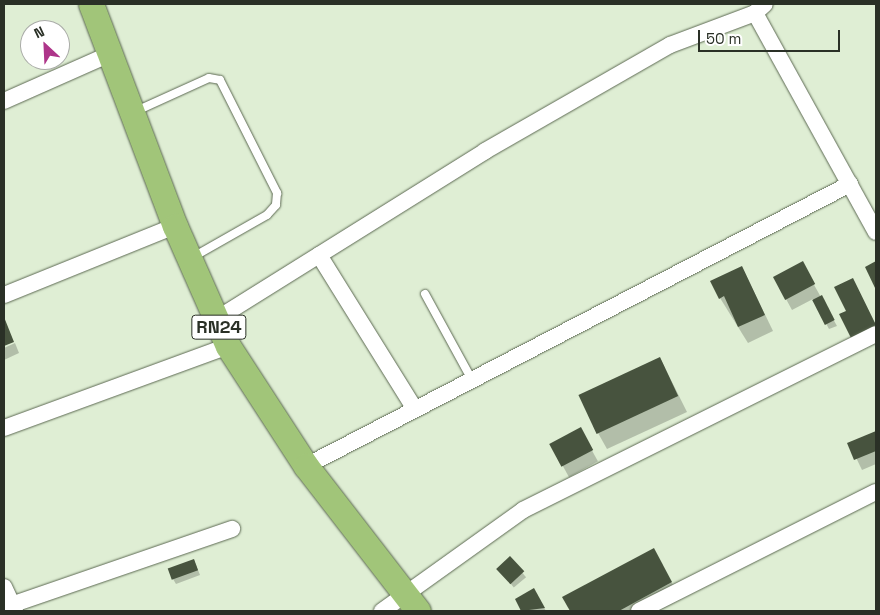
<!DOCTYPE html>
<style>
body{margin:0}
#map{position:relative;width:880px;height:615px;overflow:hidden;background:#dfeed4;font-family:"Space Grotesk",sans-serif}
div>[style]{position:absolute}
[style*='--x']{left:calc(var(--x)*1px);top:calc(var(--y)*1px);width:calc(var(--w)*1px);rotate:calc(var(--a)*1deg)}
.shadow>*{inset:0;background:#0003;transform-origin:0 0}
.building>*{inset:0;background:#47533e;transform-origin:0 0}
.roads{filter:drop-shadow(0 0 1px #5c6952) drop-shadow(0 0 1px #5c6952)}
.service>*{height:8px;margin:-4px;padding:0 4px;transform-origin:4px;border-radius:4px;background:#fff}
.minor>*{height:16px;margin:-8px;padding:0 8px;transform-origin:8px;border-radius:8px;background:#fff}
.primary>*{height:25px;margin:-12.5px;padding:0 12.5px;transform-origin:12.5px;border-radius:12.5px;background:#a1c579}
span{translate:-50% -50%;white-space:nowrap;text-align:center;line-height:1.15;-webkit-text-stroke:5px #fff;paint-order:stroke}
.shield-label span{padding:1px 4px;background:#fff;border:1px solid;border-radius:4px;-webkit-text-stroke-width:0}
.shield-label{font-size:18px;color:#2a3026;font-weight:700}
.frame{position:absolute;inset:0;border:5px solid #2a3026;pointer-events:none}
.north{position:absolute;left:20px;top:20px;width:50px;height:50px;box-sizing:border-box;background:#fff;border:1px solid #aaaca8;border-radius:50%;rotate:335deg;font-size:14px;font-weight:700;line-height:20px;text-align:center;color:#2a3026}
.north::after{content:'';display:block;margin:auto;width:18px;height:22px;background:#ae358a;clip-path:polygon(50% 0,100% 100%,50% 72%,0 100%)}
.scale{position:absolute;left:698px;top:30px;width:142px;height:22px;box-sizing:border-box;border:2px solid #2a3026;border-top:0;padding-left:6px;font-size:15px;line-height:18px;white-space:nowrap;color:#2a3026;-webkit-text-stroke:4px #fff;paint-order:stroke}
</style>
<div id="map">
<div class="shadow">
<i style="clip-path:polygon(742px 267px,773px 331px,748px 343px,720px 298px)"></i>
<i style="clip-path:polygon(808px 274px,837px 326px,829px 329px,813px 299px,792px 310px,774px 277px)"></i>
<i style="clip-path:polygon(15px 343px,19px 353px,4px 360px,4px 348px)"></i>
<i style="clip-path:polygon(660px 358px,687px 412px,607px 449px,598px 433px)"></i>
<i style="left:580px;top:429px;width:37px;height:33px;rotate:61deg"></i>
<i style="clip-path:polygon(876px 432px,876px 464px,862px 470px,849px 443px)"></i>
<i style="left:510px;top:558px;width:25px;height:16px;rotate:50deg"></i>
<i style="clip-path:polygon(194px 560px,200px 575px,176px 584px,173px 579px)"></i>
<i style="clip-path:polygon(661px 564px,681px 599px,658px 611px,571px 611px,564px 598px)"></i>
<i style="clip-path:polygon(534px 590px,546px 611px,523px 611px,516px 600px)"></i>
</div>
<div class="building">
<i style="left:803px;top:261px;width:26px;height:34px;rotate:62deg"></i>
<i style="clip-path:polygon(876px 261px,876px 290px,865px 267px)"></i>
<i style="clip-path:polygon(742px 266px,765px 315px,738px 327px,724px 296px,719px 299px,710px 281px)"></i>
<i style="clip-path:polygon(853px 278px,876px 325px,851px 338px,839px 314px,846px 311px,834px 287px)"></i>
<i style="left:822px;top:295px;width:28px;height:11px;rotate:63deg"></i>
<i style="clip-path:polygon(4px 317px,14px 342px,4px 346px)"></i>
<i style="left:660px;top:357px;width:43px;height:90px;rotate:65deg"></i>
<i style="left:581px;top:427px;width:26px;height:36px;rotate:62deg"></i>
<i style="clip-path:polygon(876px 431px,876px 451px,854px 460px,847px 443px)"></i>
<i style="clip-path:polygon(654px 548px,672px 582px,619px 611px,570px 611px,562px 597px)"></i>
<i style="left:510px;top:556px;width:21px;height:19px;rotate:47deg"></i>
<i style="left:194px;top:559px;width:12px;height:28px;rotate:70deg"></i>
<i style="clip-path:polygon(534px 588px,545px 608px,521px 611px,515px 599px)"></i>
</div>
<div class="roads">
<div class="service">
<i style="--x:134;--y:112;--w:82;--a:-24.4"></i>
<i style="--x:209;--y:78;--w:11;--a:10"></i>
<i style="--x:220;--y:80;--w:127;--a:63.2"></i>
<i style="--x:277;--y:193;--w:12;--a:95"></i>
<i style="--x:276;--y:205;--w:13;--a:132"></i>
<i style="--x:267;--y:215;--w:85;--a:150.4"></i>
<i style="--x:425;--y:294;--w:98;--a:61.3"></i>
</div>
<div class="minor">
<i style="--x:755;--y:13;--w:250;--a:61.1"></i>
<i style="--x:4;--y:101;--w:116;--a:-23.9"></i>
<i style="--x:319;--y:255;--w:181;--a:58.1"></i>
<i style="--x:4;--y:295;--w:184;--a:-22"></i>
<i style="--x:215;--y:320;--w:319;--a:-32"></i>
<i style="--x:485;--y:151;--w:213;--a:-29.8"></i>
<i style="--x:670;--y:45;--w:91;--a:-20.6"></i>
<i style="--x:755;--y:13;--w:13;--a:-42"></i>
<i style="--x:4;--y:428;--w:239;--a:-20.1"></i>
<i style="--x:306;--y:466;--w:613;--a:-27.4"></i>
<i style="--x:4;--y:587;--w:26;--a:65"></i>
<i style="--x:11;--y:605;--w:234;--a:-19"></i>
<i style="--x:382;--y:611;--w:173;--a:-35.6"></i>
<i style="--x:523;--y:510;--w:394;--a:-26.5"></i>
<i style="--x:639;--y:611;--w:265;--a:-26.7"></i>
</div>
<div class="primary">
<i style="--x:91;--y:4;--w:237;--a:69.3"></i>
<i style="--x:175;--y:226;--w:131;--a:66.2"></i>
<i style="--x:228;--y:346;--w:143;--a:57"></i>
<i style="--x:306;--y:466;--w:183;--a:52.3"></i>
</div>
</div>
<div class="shield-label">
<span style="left:219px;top:327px">RN24</span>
</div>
<div class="frame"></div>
<div class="north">N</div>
<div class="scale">50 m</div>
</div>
